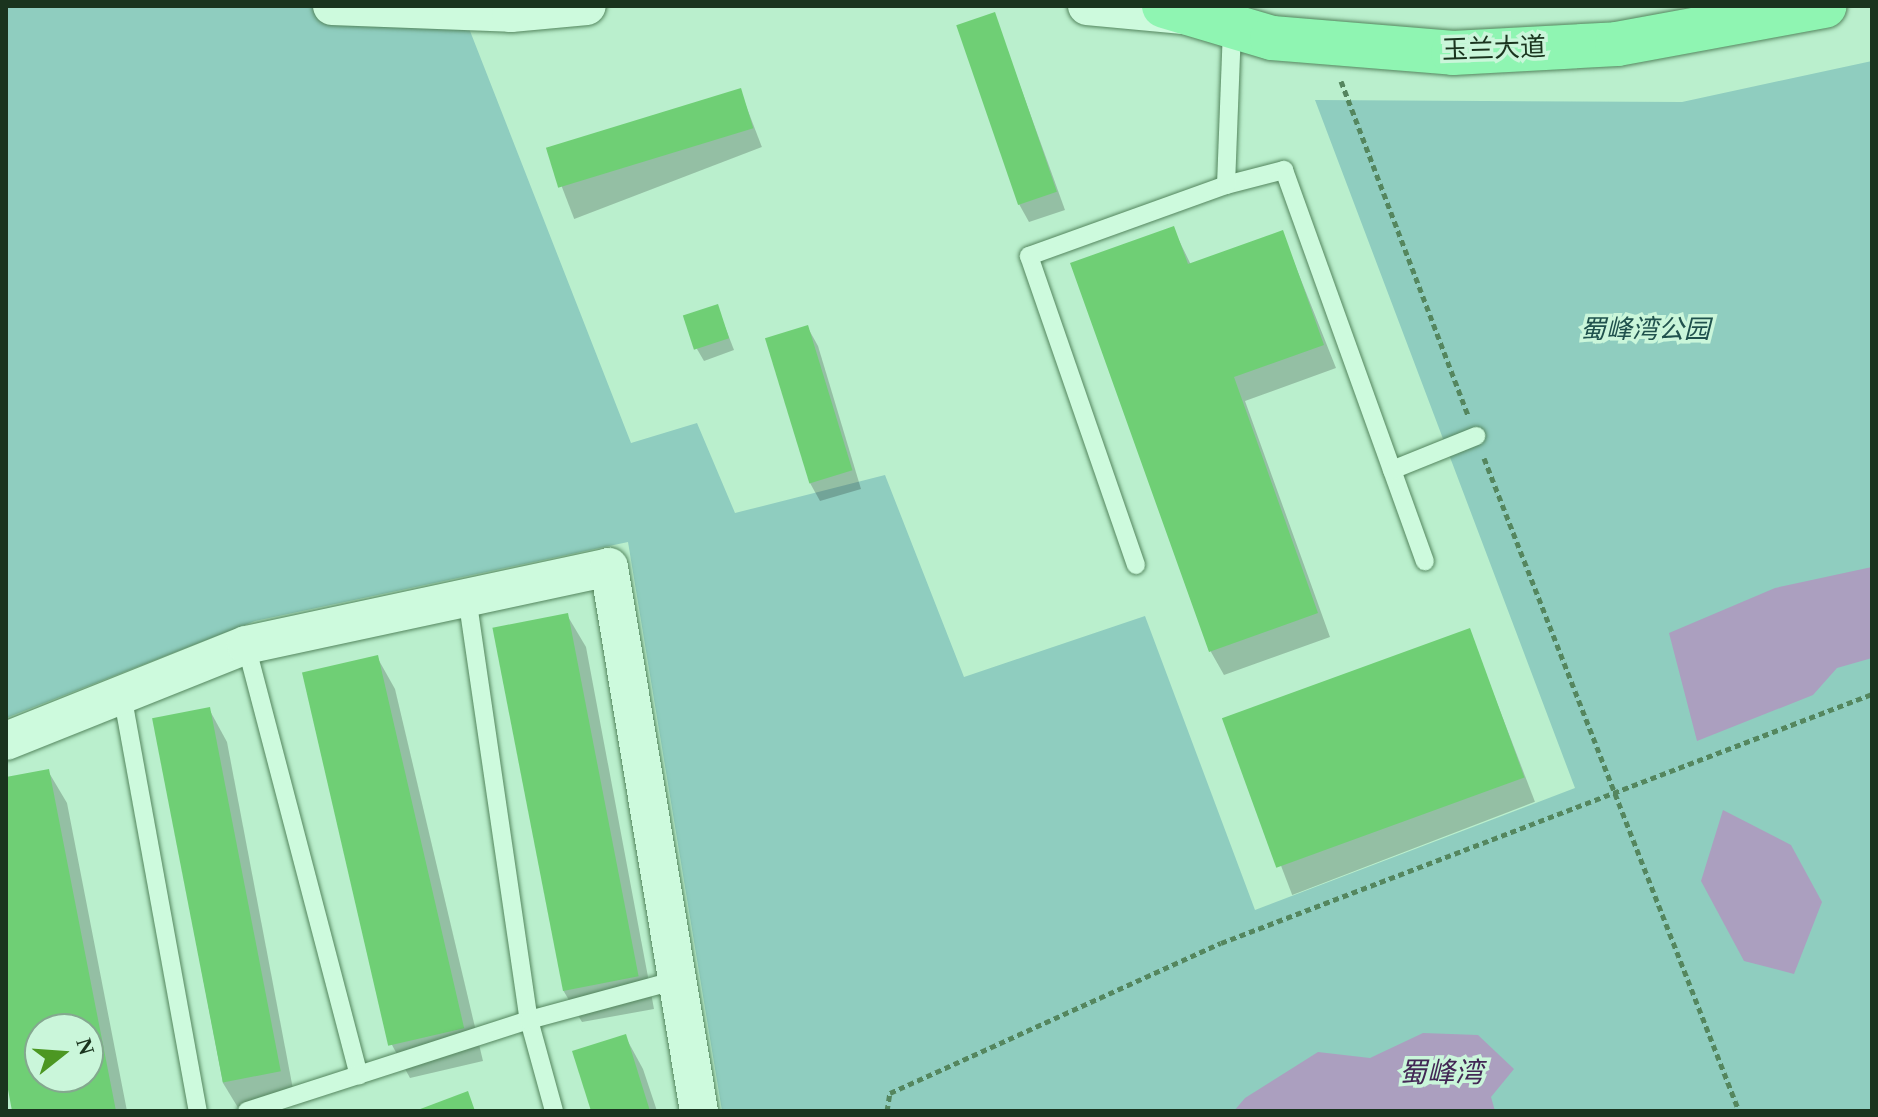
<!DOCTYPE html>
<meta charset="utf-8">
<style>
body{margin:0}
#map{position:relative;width:1878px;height:1117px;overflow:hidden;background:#baefcd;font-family:"Times New Roman","Noto Sans SC",serif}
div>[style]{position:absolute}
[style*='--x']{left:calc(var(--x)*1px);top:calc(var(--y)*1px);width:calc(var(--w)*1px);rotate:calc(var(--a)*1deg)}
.green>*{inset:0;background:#8fcdbf}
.water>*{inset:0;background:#ab9fbf}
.shadow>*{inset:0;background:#0003;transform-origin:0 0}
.building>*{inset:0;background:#6fcf75;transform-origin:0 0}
.path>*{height:5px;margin-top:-2.5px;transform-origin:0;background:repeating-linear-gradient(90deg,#54865e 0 6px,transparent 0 10px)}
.roads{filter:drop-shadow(0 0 2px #54865e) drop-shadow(0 0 2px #54865e)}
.service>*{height:18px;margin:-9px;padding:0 9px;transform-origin:9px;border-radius:9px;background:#cdfadd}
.minor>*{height:38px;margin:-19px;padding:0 19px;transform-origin:19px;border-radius:19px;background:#cdfadd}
.primary>*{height:44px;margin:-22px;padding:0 22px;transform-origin:22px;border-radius:22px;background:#8ff5b2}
span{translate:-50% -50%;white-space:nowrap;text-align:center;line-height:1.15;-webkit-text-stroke:7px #caf6da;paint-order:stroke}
.street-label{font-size:26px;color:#1a341e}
.park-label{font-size:26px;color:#20524d;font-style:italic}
.water-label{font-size:28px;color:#432855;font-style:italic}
.frame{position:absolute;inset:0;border:8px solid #1a341e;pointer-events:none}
.north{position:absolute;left:24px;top:1013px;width:80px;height:80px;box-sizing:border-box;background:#caf6da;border:2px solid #84a88f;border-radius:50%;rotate:73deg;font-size:22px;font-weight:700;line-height:32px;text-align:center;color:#1a341e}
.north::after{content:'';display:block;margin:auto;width:28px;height:36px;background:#4c9722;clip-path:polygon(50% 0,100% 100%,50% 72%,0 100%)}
</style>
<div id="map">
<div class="green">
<i style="clip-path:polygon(6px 6px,587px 6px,463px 13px,631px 443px,697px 423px,735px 513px,885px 475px,964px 677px,1145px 616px,1255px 910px,1575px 788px,1315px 100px,1682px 102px,1872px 61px,1872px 1111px,722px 1111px,628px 542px,255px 621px,6px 718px)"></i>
</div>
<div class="water">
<i style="clip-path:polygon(1872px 567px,1872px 658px,1837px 668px,1813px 695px,1697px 741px,1669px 633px,1775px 588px)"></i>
<i style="clip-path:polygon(1723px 810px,1791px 845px,1822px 902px,1794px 974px,1744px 961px,1701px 881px)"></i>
<i style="clip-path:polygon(1423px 1033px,1478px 1035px,1514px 1069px,1491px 1097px,1495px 1111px,1234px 1111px,1245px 1098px,1318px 1052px,1370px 1058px)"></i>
</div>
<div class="shadow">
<i style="clip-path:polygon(994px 14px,1065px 210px,1029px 222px,1019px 204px)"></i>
<i style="left:740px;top:90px;width:61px;height:201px;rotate:69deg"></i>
<i style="clip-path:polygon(1173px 228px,1191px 265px,1282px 232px,1336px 368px,1245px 401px,1330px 637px,1224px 675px,1211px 652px,1072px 265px)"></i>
<i style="clip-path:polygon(717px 306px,734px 350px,704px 361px,697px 349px)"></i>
<i style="clip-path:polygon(808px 328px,818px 346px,861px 489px,820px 501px,810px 483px)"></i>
<i style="clip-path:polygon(567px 615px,586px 647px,654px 1009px,582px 1022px,563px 990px)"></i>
<i style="left:1469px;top:630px;width:184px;height:260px;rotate:69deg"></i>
<i style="clip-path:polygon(377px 657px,395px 689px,483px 1061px,410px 1078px,392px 1045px)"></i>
<i style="clip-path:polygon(209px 709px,227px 742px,296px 1105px,263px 1111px,240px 1111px,223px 1083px,154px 719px)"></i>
<i style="clip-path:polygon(evenodd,48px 771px,67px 803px,127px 1111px,14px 1111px,6px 1069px,6px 779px,48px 771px,40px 1029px,88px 1029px,88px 1077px,40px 1077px,40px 1029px)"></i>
<i style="clip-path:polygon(625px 1036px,643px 1069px,657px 1111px,593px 1111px)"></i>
</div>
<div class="building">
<i style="left:995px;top:12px;width:190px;height:41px;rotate:71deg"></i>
<i style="left:741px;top:88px;width:42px;height:204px;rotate:73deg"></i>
<i style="clip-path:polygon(1174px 226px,1188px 264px,1283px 230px,1324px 345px,1234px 377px,1318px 613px,1209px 652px,1070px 263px)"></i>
<i style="left:718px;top:304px;width:36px;height:37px;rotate:72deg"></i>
<i style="left:808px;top:325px;width:152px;height:45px;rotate:73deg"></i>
<i style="left:568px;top:613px;width:370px;height:77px;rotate:79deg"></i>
<i style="left:1470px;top:628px;width:159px;height:264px;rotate:70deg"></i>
<i style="left:378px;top:655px;width:383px;height:78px;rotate:77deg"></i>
<i style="left:210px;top:707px;width:371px;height:59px;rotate:79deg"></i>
<i style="clip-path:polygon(evenodd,49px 769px,116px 1111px,12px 1111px,6px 1079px,6px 777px,49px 769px,40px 1029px,88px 1029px,88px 1077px,40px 1077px,40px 1029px)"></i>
<i style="clip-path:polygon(626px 1034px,650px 1111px,591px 1111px,572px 1051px)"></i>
<i style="clip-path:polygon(468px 1091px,475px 1111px,415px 1111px)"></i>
</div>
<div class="path">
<i style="--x:1341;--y:81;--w:357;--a:69.2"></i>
<i style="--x:1484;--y:458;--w:701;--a:68.67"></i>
<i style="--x:887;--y:1111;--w:18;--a:-81"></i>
<i style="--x:890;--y:1093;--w:363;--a:-24.4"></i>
<i style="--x:1221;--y:943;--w:697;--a:-20.93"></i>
</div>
<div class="roads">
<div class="service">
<i style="--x:1226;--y:185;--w:60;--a:-14.5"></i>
<i style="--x:1284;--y:170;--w:416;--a:70.2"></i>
<i style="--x:1392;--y:470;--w:91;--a:-22"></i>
<i style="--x:1136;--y:565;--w:327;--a:-109.1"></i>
<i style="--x:1029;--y:256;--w:209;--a:-19.8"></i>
<i style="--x:1226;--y:185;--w:159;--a:-87.8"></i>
<i style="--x:467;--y:597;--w:428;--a:81.7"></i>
<i style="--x:529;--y:1020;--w:94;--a:74.6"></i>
<i style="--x:246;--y:645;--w:445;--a:75.3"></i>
<i style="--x:122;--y:694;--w:424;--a:79.7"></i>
<i style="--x:247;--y:1111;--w:296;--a:-17.9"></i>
<i style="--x:529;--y:1020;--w:153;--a:-15.1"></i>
</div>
<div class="minor">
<i style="--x:332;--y:6;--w:179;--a:2.2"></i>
<i style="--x:511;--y:13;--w:76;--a:-5.3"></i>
<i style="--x:1087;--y:6;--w:105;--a:5.4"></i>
<i style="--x:6;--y:741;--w:258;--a:-21.8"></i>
<i style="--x:246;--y:645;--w:371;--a:-12.1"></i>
<i style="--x:609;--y:567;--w:551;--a:80.61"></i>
</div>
<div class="primary">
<i style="--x:1164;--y:6;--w:113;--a:16.5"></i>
<i style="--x:1272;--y:38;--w:182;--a:4.7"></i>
<i style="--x:1453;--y:53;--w:164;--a:-3.1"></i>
<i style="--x:1617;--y:44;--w:211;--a:-10.4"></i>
</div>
</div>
<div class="street-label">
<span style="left:1494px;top:49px;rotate:-2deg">玉兰大道</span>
</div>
<div class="park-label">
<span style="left:1645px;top:330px">蜀峰湾公园</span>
</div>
<div class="water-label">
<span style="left:1441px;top:1073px">蜀峰湾</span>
</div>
<div class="frame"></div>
<div class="north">N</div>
</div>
